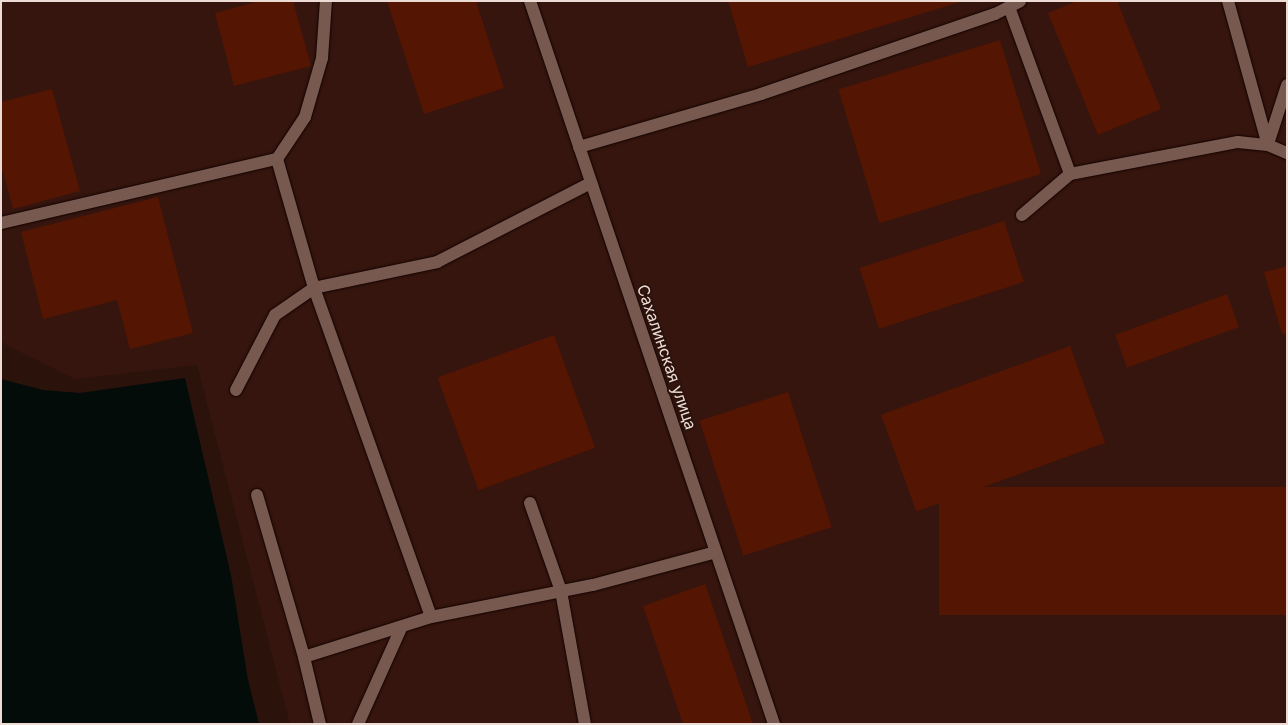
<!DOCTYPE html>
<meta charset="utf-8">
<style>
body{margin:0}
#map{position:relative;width:1288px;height:725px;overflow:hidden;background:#2b130c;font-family:Inter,sans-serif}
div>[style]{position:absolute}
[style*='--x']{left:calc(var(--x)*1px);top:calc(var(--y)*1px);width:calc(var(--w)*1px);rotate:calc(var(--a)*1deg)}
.built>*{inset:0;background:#35150d}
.water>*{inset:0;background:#030c09}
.building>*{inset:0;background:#551503;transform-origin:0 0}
.roads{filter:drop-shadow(0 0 1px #120100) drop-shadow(0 0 1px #120100)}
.minor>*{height:12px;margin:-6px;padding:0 6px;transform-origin:6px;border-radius:6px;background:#775950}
span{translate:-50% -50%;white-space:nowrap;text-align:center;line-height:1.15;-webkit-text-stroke:4px #2b130c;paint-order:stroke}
.street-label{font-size:16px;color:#eddbd6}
.frame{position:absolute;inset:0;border:2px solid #eddbd6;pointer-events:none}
</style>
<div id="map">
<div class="built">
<i style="clip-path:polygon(1px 1px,1287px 1px,1287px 724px,290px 724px,197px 365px,75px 379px,6px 345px,1px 340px)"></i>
</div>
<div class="water">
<i style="clip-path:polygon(185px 378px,231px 575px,248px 680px,259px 724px,1px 724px,1px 379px,43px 390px,80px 393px)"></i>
</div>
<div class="building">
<i style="clip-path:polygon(260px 1px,293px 1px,311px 66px,234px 86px,215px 13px)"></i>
<i style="clip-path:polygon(387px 1px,476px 1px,504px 88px,424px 114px)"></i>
<i style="clip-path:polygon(728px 1px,960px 1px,960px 2px,748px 67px)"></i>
<i style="clip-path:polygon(1077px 1px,1117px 1px,1161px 109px,1098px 135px,1048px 13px)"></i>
<i style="left:1000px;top:40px;width:140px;height:169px;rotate:73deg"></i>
<i style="clip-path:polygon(52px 89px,80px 191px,13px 209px,1px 165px,1px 102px)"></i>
<i style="clip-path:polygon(158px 197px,193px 333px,130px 349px,117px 300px,43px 319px,21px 232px)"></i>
<i style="left:1004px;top:221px;width:64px;height:152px;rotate:72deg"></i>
<i style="clip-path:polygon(1287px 266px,1287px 333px,1282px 334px,1264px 272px)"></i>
<i style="left:1227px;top:294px;width:35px;height:119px;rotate:70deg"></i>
<i style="left:554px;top:335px;width:120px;height:124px;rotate:70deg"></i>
<i style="left:1070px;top:346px;width:103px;height:201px;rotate:70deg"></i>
<i style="left:788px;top:392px;width:142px;height:93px;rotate:72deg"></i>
<i style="left:1287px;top:487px;width:128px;height:348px;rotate:90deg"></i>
<i style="clip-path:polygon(705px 584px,753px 724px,683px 724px,643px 606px)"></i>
</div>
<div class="roads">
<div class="minor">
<i style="--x:530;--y:1;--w:763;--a:71.35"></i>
<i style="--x:1228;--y:1;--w:149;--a:74.5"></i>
<i style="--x:1009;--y:7;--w:178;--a:69.9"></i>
<i style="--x:1268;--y:144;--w:62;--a:-72.1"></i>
<i style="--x:579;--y:147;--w:190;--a:-16.2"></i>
<i style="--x:761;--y:94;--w:247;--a:-18.9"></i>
<i style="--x:995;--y:14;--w:28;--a:-27"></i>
<i style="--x:277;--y:159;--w:134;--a:74"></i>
<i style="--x:314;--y:288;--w:349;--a:70.4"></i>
<i style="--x:1022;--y:215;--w:63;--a:-40.5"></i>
<i style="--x:1070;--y:174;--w:171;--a:-10.8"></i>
<i style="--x:1238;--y:142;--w:30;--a:6"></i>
<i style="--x:1268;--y:145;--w:21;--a:23"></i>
<i style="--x:1;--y:223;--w:283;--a:-13.1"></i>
<i style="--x:277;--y:159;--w:50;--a:-56.3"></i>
<i style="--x:305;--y:117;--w:61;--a:-73.9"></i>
<i style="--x:322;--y:58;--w:57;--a:-86"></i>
<i style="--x:236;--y:390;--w:85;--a:-62.5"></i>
<i style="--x:275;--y:315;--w:47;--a:-34.7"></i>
<i style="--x:314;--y:288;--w:126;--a:-11.9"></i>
<i style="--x:437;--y:262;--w:173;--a:-27.2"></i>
<i style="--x:257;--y:495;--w:169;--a:73.8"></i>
<i style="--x:304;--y:657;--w:69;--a:76.6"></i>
<i style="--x:530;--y:503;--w:93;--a:70.6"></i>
<i style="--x:561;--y:591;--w:135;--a:79.8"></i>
<i style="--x:304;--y:657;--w:133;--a:-17.5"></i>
<i style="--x:431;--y:617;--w:165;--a:-11.2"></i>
<i style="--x:593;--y:585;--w:127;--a:-15"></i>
<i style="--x:358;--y:724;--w:107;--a:-65.8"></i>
</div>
</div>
<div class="street-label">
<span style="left:667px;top:357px;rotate:71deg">Сахалинская улица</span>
</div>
<div class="frame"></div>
</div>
